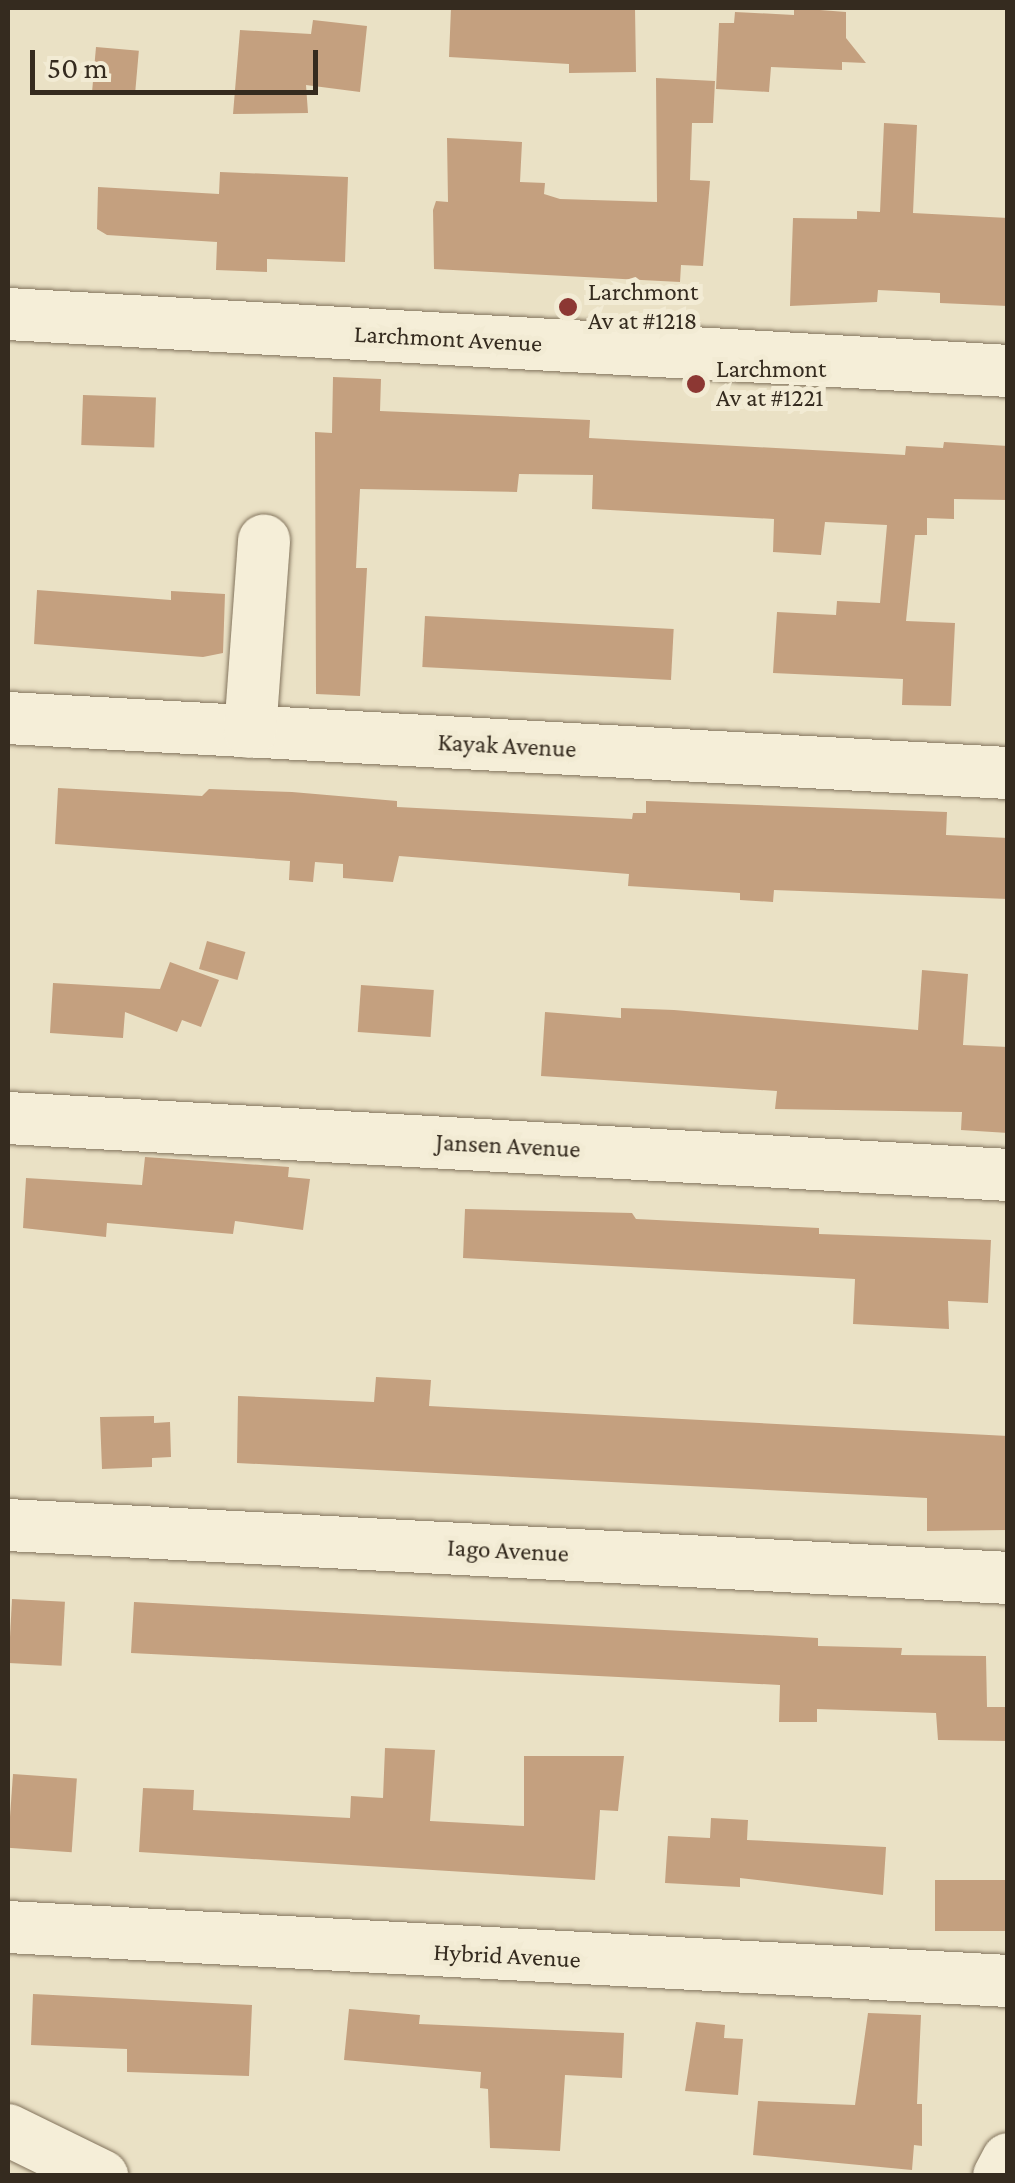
<!DOCTYPE html>
<style>
body{margin:0}
#map{position:relative;width:1015px;height:2183px;overflow:hidden;background:#eae1c5;font-family:"Crimson Pro",serif}
div>[style]{position:absolute}
[style*='--x']{left:calc(var(--x)*1px);top:calc(var(--y)*1px);width:calc(var(--w)*1px);rotate:calc(var(--a)*1deg)}
.building>*{inset:0;background:#c4a07f;transform-origin:0 0}
.roads{filter:drop-shadow(0 0 2px #83745d) drop-shadow(0 0 2px #83745d)}
.minor>*{height:52px;margin:-26px;padding:0 26px;transform-origin:26px;border-radius:26px;background:#f5eed8}
.dots>*{width:28px;height:28px;translate:-50% -50%;box-sizing:border-box;border:5px solid #f2ebd4;border-radius:50%}
span{translate:-50% -50%;white-space:nowrap;text-align:center;line-height:1.15;-webkit-text-stroke:10px #f2ebd4;paint-order:stroke}
.poi-label{font-size:25px;color:#352b1f}
.left{translate:0 -50%;text-align:left}
.street-label{font-size:25px;color:#352b1f}
.frame{position:absolute;inset:0;border:10px solid #352b1f;pointer-events:none}
.scale{position:absolute;left:30px;top:50px;width:288px;height:45px;box-sizing:border-box;border:5px solid #352b1f;border-top:0;padding-left:12px;font-size:30px;line-height:35px;white-space:nowrap;color:#352b1f;-webkit-text-stroke:8px #f2ebd4;paint-order:stroke}
</style>
<div id="map">
<div class="building">
<i style="clip-path:polygon(451px 8px,635px 8px,636px 72px,569px 73px,569px 64px,449px 57px)"></i>
<i style="clip-path:polygon(794px 8px,846px 12px,846px 38px,866px 63px,842px 62px,842px 70px,771px 67px,769px 92px,716px 89px,719px 23px,734px 23px,735px 12px,794px 15px)"></i>
<i style="clip-path:polygon(313px 20px,367px 26px,360px 92px,306px 85px,308px 113px,233px 114px,240px 30px,311px 34px)"></i>
<i style="left:96px;top:47px;width:43px;height:44px;rotate:5deg"></i>
<i style="clip-path:polygon(656px 78px,715px 81px,713px 123px,692px 123px,690px 180px,710px 181px,703px 266px,681px 265px,680px 282px,434px 269px,433px 210px,436px 201px,448px 202px,447px 138px,522px 142px,520px 182px,545px 183px,544px 194px,560px 199px,657px 202px)"></i>
<i style="clip-path:polygon(884px 123px,917px 125px,913px 213px,1008px 218px,1008px 306px,940px 303px,940px 293px,878px 290px,877px 302px,790px 306px,793px 218px,857px 219px,857px 211px,880px 212px)"></i>
<i style="clip-path:polygon(220px 172px,348px 177px,345px 262px,267px 259px,267px 272px,216px 270px,217px 242px,107px 235px,97px 229px,98px 187px,219px 194px)"></i>
<i style="clip-path:polygon(333px 377px,381px 379px,380px 411px,590px 420px,589px 438px,905px 455px,906px 446px,943px 448px,944px 442px,1008px 446px,1008px 500px,954px 499px,954px 519px,927px 518px,927px 535px,915px 535px,906px 621px,955px 623px,951px 706px,902px 705px,903px 679px,773px 673px,777px 612px,836px 615px,837px 601px,880px 603px,887px 525px,825px 522px,821px 555px,773px 552px,774px 519px,592px 509px,593px 475px,519px 474px,517px 492px,360px 489px,356px 568px,367px 568px,360px 696px,316px 694px,315px 432px,332px 433px)"></i>
<i style="left:83px;top:395px;width:73px;height:50px;rotate:2deg"></i>
<i style="clip-path:polygon(37px 590px,171px 600px,171px 591px,225px 594px,223px 653px,203px 657px,34px 644px)"></i>
<i style="left:425px;top:616px;width:249px;height:51px;rotate:3deg"></i>
<i style="clip-path:polygon(58px 788px,202px 796px,209px 789px,292px 792px,397px 801px,397px 807px,632px 819px,633px 813px,646px 813px,646px 801px,947px 812px,946px 835px,1008px 838px,1008px 899px,774px 890px,773px 902px,740px 900px,740px 893px,628px 886px,629px 874px,399px 856px,393px 882px,343px 878px,343px 864px,315px 862px,313px 882px,289px 880px,290px 861px,55px 844px)"></i>
<i style="left:207px;top:941px;width:40px;height:29px;rotate:16deg"></i>
<i style="clip-path:polygon(170px 962px,219px 980px,201px 1027px,182px 1020px,177px 1032px,125px 1012px,123px 1038px,50px 1033px,53px 983px,160px 989px)"></i>
<i style="clip-path:polygon(922px 970px,968px 974px,963px 1045px,1008px 1047px,1008px 1133px,961px 1130px,962px 1112px,775px 1109px,777px 1091px,541px 1076px,545px 1012px,621px 1018px,621px 1008px,674px 1010px,918px 1030px)"></i>
<i style="left:361px;top:985px;width:73px;height:47px;rotate:4deg"></i>
<i style="clip-path:polygon(145px 1157px,289px 1167px,288px 1177px,310px 1179px,303px 1230px,235px 1221px,233px 1234px,107px 1223px,106px 1237px,23px 1228px,26px 1178px,142px 1185px)"></i>
<i style="clip-path:polygon(465px 1209px,632px 1213px,636px 1219px,819px 1228px,819px 1234px,991px 1240px,988px 1303px,948px 1301px,949px 1329px,853px 1324px,855px 1279px,463px 1258px)"></i>
<i style="clip-path:polygon(376px 1377px,431px 1380px,429px 1406px,1008px 1436px,1008px 1530px,927px 1531px,927px 1498px,237px 1463px,238px 1396px,374px 1402px)"></i>
<i style="clip-path:polygon(154px 1416px,154px 1423px,170px 1422px,171px 1457px,152px 1458px,152px 1467px,102px 1469px,100px 1417px)"></i>
<i style="left:12px;top:1599px;width:53px;height:64px;rotate:3deg"></i>
<i style="clip-path:polygon(134px 1602px,818px 1638px,818px 1646px,902px 1648px,901px 1655px,986px 1656px,987px 1707px,1008px 1707px,1008px 1741px,938px 1740px,936px 1713px,817px 1709px,817px 1722px,779px 1722px,780px 1685px,131px 1653px)"></i>
<i style="clip-path:polygon(385px 1748px,435px 1750px,430px 1821px,524px 1826px,524px 1756px,624px 1756px,618px 1811px,600px 1810px,595px 1880px,139px 1852px,143px 1788px,194px 1790px,193px 1810px,350px 1818px,351px 1796px,383px 1798px)"></i>
<i style="left:13px;top:1774px;width:64px;height:74px;rotate:4deg"></i>
<i style="clip-path:polygon(711px 1818px,748px 1820px,747px 1840px,886px 1847px,883px 1895px,740px 1878px,740px 1887px,665px 1883px,668px 1836px,710px 1838px)"></i>
<i style="left:935px;top:1880px;width:73px;height:51px"></i>
<i style="clip-path:polygon(33px 1994px,252px 2005px,249px 2076px,127px 2072px,127px 2049px,31px 2045px)"></i>
<i style="clip-path:polygon(349px 2009px,420px 2015px,419px 2024px,624px 2033px,622px 2078px,565px 2075px,560px 2151px,490px 2148px,488px 2089px,480px 2088px,481px 2072px,344px 2060px)"></i>
<i style="clip-path:polygon(868px 2013px,921px 2015px,917px 2104px,922px 2104px,922px 2146px,914px 2145px,912px 2170px,753px 2155px,758px 2101px,855px 2105px)"></i>
<i style="clip-path:polygon(696px 2022px,725px 2025px,724px 2038px,743px 2039px,738px 2095px,685px 2091px)"></i>
</div>
<div class="roads">
<div class="minor">
<i style="--x:8;--y:314;--w:1002;--a:3.26"></i>
<i style="--x:8;--y:718;--w:1002;--a:3.15"></i>
<i style="--x:250;--y:732;--w:192;--a:-85.8"></i>
<i style="--x:8;--y:1118;--w:1002;--a:3.26"></i>
<i style="--x:8;--y:1525;--w:1001;--a:3.03"></i>
<i style="--x:8;--y:1927;--w:1001;--a:3.09"></i>
<i style="--x:8;--y:2130;--w:105;--a:26.1"></i>
<i style="--x:999;--y:2176;--w:19;--a:-62"></i>
</div>
</div>
<div class="dots">
<i style="left:568px;top:307px;background:#8c3733"></i>
<i style="left:696px;top:384px;background:#8c3733"></i>
</div>
<div class="poi-label">
<span class="left" style="left:588px;top:307px">Larchmont<br>Av at #1218</span>
<span class="left" style="left:716px;top:384px">Larchmont<br>Av at #1221</span>
</div>
<div class="street-label">
<span style="left:448px;top:339px;rotate:3deg">Larchmont Avenue</span>
<span style="left:507px;top:746px;rotate:3deg">Kayak Avenue</span>
<span style="left:508px;top:1146px;rotate:3deg">Jansen Avenue</span>
<span style="left:508px;top:1551px;rotate:3deg">Iago Avenue</span>
<span style="left:507px;top:1956px;rotate:3deg">Hybrid Avenue</span>
</div>
<div class="frame"></div>
<div class="scale">50 m</div>
</div>
